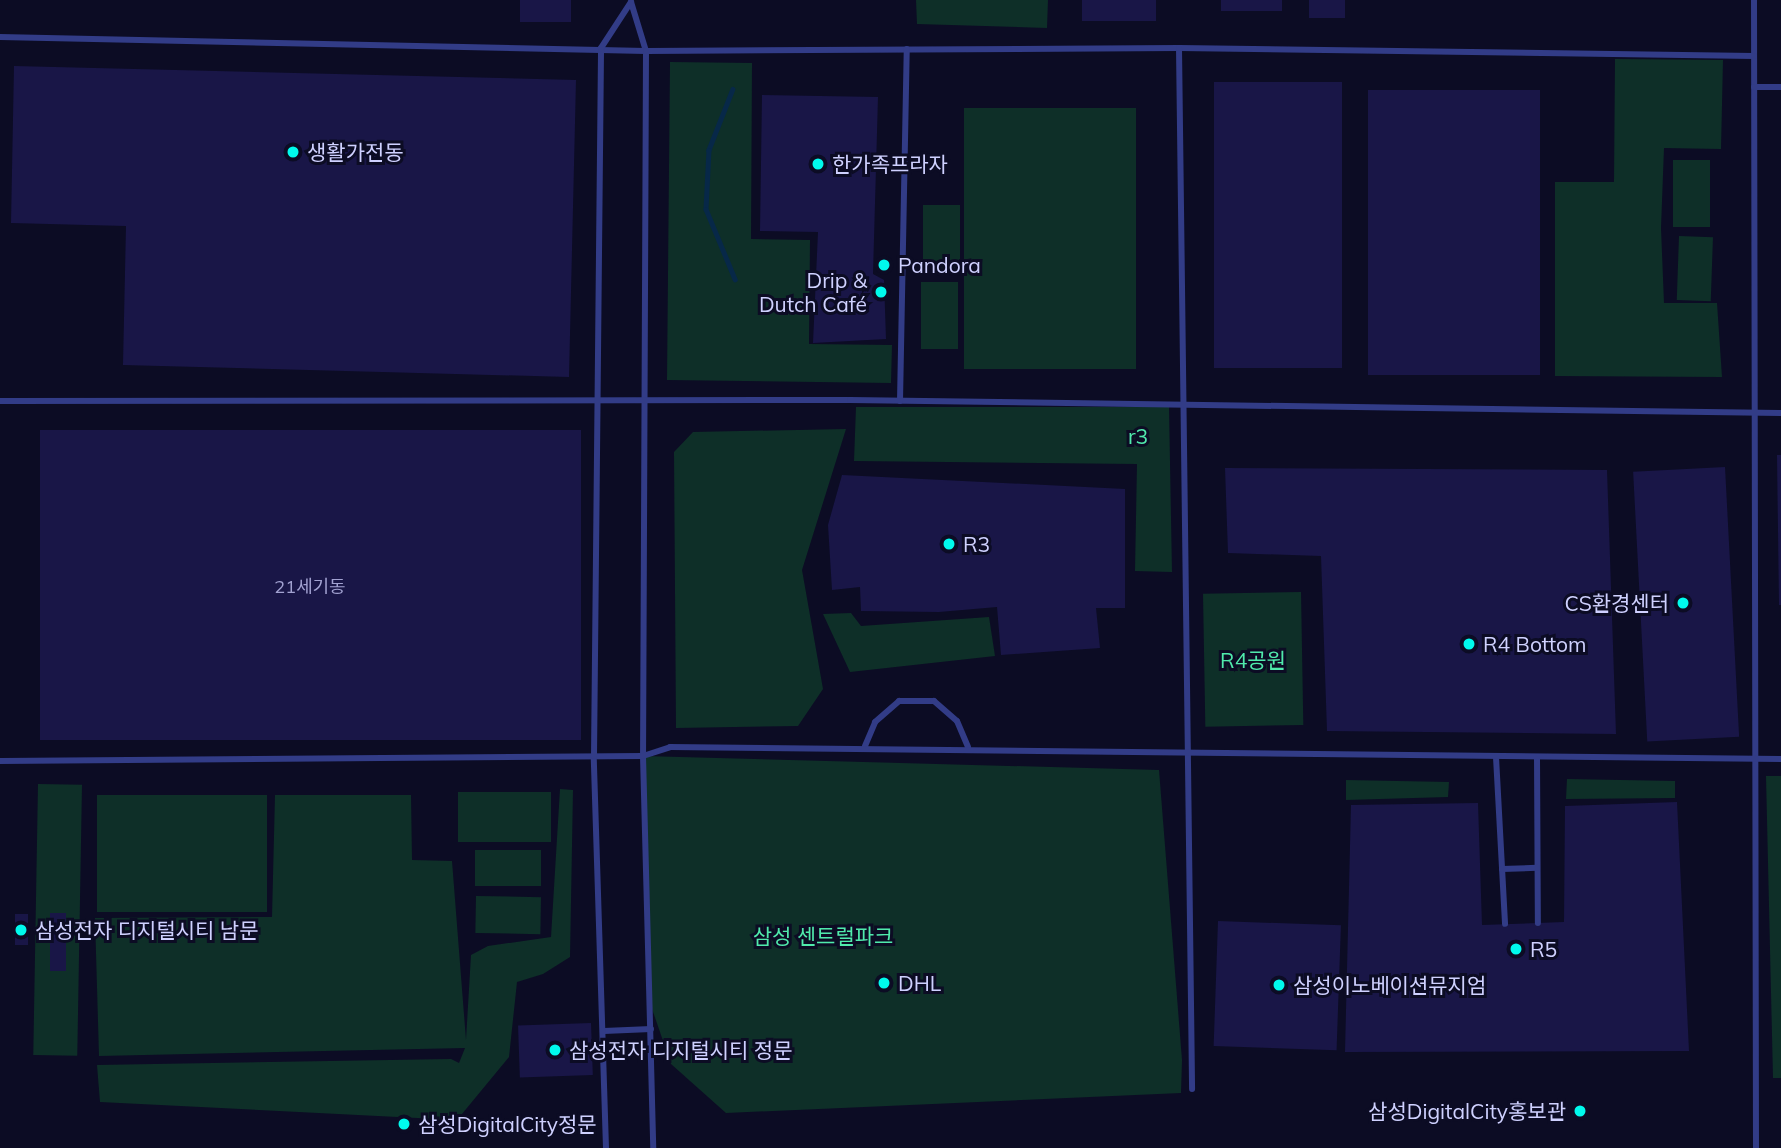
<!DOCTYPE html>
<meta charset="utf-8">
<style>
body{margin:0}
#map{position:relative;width:1781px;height:1148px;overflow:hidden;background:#0c0c24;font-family:Mulish,"Noto Sans KR",sans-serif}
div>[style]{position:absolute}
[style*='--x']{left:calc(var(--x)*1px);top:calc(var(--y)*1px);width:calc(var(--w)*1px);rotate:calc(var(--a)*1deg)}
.green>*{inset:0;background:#0e2f28;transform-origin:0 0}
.stream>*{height:4.5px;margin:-2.25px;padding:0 2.25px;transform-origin:2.25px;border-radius:2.25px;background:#072848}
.building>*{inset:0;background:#191647;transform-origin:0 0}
.lane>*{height:6px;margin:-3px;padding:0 3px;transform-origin:3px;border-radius:3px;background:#323c87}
.dots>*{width:19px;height:19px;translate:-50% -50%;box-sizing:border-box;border:4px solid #0c0c24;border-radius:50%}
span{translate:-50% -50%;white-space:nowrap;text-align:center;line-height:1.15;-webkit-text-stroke:6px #0c0c24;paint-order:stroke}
.number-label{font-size:18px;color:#a2a2d1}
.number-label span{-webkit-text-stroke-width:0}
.poi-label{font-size:21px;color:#cfd1ff}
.left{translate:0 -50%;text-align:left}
.right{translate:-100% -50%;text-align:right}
.park-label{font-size:21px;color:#50eaac}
</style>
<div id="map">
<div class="green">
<i style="clip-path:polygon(916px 0,1048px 0,1047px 28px,917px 24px)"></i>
<i style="clip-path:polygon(1615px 59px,1723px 60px,1721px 149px,1664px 148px,1661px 228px,1664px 303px,1717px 303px,1722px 377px,1555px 376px,1555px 182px,1614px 182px)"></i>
<i style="clip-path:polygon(670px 62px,752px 63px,751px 239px,810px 240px,809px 344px,892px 345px,891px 383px,667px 380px)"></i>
<i style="left:1136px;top:108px;width:261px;height:172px;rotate:90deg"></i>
<i style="left:1673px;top:160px;width:37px;height:67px"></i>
<i style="left:923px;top:205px;width:37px;height:67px"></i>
<i style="left:1679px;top:236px;width:34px;height:64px;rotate:2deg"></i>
<i style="left:921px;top:282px;width:37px;height:67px"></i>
<i style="clip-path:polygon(856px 407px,1169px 407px,1172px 572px,1135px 571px,1137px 464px,854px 461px)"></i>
<i style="clip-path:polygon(846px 429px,802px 570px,823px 689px,798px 726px,676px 728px,674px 452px,693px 432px)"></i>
<i style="left:1301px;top:592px;width:133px;height:98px;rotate:89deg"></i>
<i style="clip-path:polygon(851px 613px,861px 626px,989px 617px,995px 656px,850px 672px,823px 614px)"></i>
<i style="clip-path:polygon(643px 756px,1159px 770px,1182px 1060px,1181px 1093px,726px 1113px,671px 1064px,650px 1003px)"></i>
<i style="clip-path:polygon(1766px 776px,1781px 776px,1781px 1078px,1773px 1078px)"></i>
<i style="clip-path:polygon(1567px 779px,1675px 781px,1675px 798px,1566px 799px)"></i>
<i style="clip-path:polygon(1346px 780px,1449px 782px,1448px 797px,1346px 800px)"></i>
<i style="left:38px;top:784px;width:44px;height:271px;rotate:1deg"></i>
<i style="clip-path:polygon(560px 789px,573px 790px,570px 957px,543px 974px,517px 982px,509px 1057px,457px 1120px,100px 1102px,97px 1065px,451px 1059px,459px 1063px,465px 1048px,99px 1056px,95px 918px,272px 917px,275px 795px,411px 795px,412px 860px,452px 861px,466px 1040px,471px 955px,488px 946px,551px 937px)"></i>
<i style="left:458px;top:792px;width:93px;height:50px"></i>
<i style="left:267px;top:795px;width:117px;height:170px;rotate:90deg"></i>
<i style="left:475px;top:850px;width:66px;height:36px"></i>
<i style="left:476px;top:896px;width:65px;height:37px;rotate:1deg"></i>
</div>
<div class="stream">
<i style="--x:733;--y:89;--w:66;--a:111.5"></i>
<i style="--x:709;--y:150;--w:59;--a:92.9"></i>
<i style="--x:706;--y:209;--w:76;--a:67.5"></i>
</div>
<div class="building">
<i style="left:520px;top:0;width:51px;height:22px"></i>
<i style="left:1082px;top:0;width:74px;height:21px"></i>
<i style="left:1221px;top:0;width:61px;height:11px"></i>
<i style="left:1309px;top:0;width:36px;height:18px"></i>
<i style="clip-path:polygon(14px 66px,576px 80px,569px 377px,123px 365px,126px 226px,11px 223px)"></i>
<i style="left:1342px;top:82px;width:286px;height:128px;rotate:90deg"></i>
<i style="left:1368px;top:90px;width:172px;height:285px"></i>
<i style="clip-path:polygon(762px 95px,878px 97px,873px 274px,884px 280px,886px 339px,813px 343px,818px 232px,760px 231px)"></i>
<i style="left:40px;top:430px;width:541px;height:310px"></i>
<i style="clip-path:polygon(1777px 455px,1781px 455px,1781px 605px,1779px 605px)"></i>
<i style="left:1725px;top:467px;width:270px;height:92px;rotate:87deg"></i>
<i style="clip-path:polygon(1225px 468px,1607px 470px,1616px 734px,1327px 731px,1321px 556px,1228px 553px)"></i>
<i style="clip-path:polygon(842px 475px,1125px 489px,1125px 608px,1096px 608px,1100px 648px,1001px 655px,997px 607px,939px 612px,861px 611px,860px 587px,832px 590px,828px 525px)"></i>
<i style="clip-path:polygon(1677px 802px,1689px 1051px,1345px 1052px,1351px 805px,1478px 803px,1482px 925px,1564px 922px,1565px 806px)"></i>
<i style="left:50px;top:913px;width:16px;height:58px"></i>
<i style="left:28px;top:914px;width:31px;height:13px;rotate:90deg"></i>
<i style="left:1218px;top:921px;width:123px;height:125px;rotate:2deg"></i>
<i style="left:591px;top:1023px;width:52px;height:73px;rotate:88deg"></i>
</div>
<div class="lane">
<i style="--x:1754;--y:0;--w:1148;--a:89.9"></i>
<i style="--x:631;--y:2;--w:51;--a:73"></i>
<i style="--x:646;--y:51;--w:705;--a:90.24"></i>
<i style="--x:643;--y:756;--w:392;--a:88.5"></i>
<i style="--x:0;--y:37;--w:646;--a:1.24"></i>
<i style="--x:646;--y:51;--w:533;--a:-0.32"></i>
<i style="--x:1179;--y:48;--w:575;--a:0.8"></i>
<i style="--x:1179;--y:48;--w:1041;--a:89.28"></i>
<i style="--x:1754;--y:87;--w:27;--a:0"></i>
<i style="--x:0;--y:401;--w:850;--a:-0.07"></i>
<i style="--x:850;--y:400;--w:931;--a:0.8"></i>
<i style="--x:900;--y:401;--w:352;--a:-88.9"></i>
<i style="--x:865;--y:746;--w:26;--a:-67"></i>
<i style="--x:875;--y:722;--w:32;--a:-41"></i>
<i style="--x:899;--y:701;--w:35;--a:0"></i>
<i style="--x:934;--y:701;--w:30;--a:41"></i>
<i style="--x:957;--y:721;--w:28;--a:67"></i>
<i style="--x:1496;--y:757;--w:167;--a:86.9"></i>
<i style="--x:1537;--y:757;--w:166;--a:89.7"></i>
<i style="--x:0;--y:761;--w:643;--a:-0.45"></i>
<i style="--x:643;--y:756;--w:28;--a:-18"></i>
<i style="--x:670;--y:747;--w:1111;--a:0.62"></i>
<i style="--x:1502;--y:869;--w:35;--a:-2"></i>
<i style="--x:604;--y:1031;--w:47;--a:-2.4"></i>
<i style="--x:606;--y:1148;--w:392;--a:-91.8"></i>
<i style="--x:594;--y:756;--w:708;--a:-89.43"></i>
<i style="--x:601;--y:48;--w:55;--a:-56.9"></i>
</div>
<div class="dots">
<i style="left:293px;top:152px;background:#00faed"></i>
<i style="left:818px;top:164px;background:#00faed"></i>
<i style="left:884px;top:265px;background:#00faed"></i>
<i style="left:881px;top:292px;background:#00faed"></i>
<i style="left:949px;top:544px;background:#00faed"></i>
<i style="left:1683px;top:603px;background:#00faed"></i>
<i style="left:1469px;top:644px;background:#00faed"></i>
<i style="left:21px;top:930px;background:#00faed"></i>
<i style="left:1516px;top:949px;background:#00faed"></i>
<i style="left:884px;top:983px;background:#00faed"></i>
<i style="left:1279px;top:985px;background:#00faed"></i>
<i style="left:555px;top:1050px;background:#00faed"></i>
<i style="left:1580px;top:1111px;background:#00faed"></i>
<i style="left:404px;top:1124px;background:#00faed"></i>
</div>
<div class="number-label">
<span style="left:310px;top:587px">21세기동</span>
</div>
<div class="poi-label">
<span class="left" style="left:307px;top:152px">생활가전동</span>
<span class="left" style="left:832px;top:164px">한가족프라자</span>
<span class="left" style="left:898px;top:265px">Pandora</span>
<span class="right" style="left:867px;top:292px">Drip &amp;<br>Dutch Café</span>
<span class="left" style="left:963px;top:544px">R3</span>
<span class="right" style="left:1669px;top:603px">CS환경센터</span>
<span class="left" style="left:1483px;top:644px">R4 Bottom</span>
<span class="left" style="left:35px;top:930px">삼성전자 디지털시티 남문</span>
<span class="left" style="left:1530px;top:949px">R5</span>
<span class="left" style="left:898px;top:983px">DHL</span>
<span class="left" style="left:1293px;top:985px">삼성이노베이션뮤지엄</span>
<span class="left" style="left:569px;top:1050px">삼성전자 디지털시티 정문</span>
<span class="right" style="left:1566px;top:1111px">삼성DigitalCity홍보관</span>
<span class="left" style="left:418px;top:1124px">삼성DigitalCity정문</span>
</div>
<div class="park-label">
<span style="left:1138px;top:436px">r3</span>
<span style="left:1253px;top:660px">R4공원</span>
<span style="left:823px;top:936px">삼성 센트럴파크</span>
</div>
</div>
